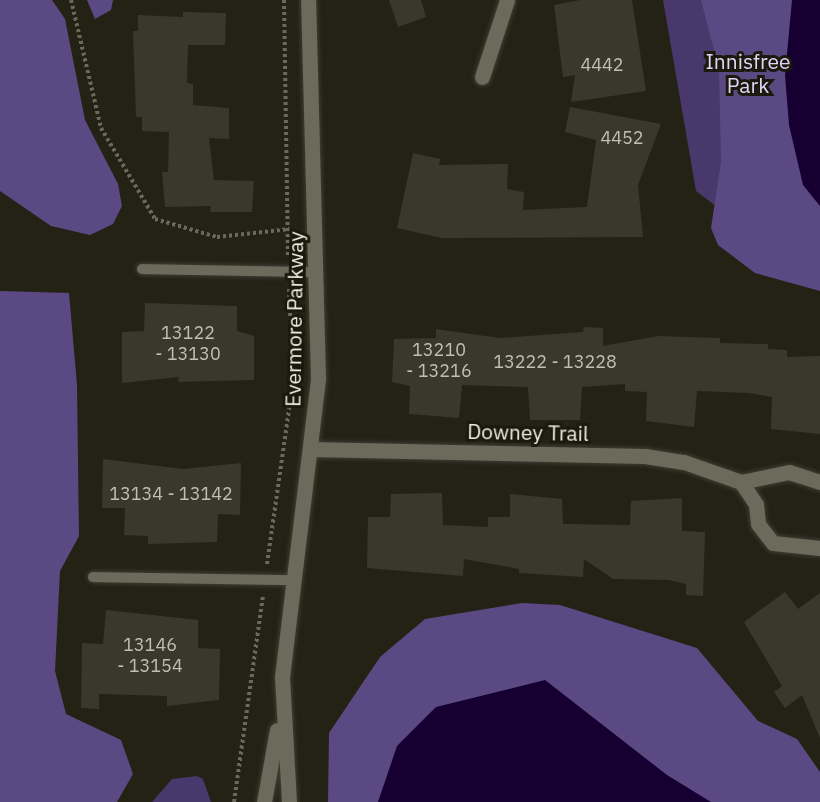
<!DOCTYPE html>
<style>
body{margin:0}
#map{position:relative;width:820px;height:802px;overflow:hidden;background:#242215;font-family:"IBM Plex Sans",sans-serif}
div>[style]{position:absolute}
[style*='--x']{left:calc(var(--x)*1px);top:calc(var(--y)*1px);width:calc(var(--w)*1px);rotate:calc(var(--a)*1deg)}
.green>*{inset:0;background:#48386c}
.forest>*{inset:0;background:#5b4984}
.water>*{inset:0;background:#160032}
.building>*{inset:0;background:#3a382a}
.path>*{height:4px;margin-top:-2px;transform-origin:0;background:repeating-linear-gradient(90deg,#6a695d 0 3px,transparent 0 6px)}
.roads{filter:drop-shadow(0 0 2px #3e3d34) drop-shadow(0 0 2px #3e3d34)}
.lane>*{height:10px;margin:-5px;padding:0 5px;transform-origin:5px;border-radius:5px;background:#6c6a5b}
.street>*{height:15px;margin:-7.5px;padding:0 7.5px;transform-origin:7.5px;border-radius:7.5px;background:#6c6a5b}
span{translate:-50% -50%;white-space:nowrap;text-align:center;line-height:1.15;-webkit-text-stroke:6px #1b190c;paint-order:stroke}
.number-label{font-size:18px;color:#c0bfb5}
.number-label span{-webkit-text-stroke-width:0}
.park-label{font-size:21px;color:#ded5f9}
.street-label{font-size:21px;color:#edece3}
</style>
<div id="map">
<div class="green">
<i style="clip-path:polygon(663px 0,820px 0,820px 285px,696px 191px)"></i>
<i style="clip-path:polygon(197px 776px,203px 779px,211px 802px,152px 802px,172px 779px)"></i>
</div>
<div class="forest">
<i style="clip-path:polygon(0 0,52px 0,65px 19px,85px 120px,118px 184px,122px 206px,113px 224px,90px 235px,51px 226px,0 191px)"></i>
<i style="clip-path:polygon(87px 0,113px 0,111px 10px,95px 19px)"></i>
<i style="clip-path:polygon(701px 0,820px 0,820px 291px,755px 273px,718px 245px,711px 228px,721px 162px,719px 69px)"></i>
<i style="clip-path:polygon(0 291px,69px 293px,77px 385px,79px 536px,60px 571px,55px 671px,66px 714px,121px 740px,133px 774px,117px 802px,0 802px)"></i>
<i style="clip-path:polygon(522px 603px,560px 605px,697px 648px,758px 721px,797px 739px,820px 772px,820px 802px,328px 802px,329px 733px,380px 657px,425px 619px)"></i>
</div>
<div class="water">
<i style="clip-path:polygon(792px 0,820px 0,820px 206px,803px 185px,789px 125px,785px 75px)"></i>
<i style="clip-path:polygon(545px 680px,667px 775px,711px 802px,378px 802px,397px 746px,436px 707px)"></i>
</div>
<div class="building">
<i style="clip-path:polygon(389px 0,421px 0,426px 17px,398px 27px)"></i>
<i style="clip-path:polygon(580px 0,632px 0,646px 91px,571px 102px,575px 75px,563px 77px,554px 5px)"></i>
<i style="clip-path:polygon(183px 12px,226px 13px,225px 45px,188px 45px,187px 83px,193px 84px,193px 105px,229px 108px,229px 139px,209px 138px,214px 180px,254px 181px,252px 212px,210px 212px,211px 206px,165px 207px,162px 172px,168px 172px,169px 132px,142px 131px,142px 117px,136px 117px,133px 31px,138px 31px,138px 15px,183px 17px)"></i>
<i style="clip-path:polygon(570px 107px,661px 124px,638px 185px,643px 237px,442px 238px,397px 228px,413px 153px,440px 159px,439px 165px,508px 164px,507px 189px,524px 192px,523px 210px,587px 207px,596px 140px,565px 132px)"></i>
<i style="clip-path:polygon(145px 303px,237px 306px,237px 331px,254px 336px,254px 380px,178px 382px,179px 377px,122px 383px,122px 332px,144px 331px)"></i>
<i style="clip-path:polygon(584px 327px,603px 328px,603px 346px,658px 336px,720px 338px,720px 343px,768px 344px,768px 349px,787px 350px,787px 357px,820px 356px,820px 434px,771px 429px,772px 397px,749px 393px,697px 391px,694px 427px,646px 421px,647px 392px,625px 391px,625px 384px,582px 387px,580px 420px,530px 420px,528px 387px,462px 385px,459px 418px,409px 414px,410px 386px,392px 382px,394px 339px,436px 338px,436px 329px,500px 338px,583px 332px)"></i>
<i style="clip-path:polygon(103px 459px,183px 469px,241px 463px,240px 515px,218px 514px,217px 542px,148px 544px,148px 536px,124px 535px,125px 508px,102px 508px)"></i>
<i style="clip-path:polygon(442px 493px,443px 525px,488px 527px,488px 517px,510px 517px,510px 494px,562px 499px,563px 524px,630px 525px,631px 501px,682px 498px,682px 531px,705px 532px,703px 596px,686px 595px,686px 584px,669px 580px,613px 579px,584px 559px,583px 577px,519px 573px,519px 569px,464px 559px,463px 576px,367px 568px,368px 517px,390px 517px,391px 494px)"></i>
<i style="clip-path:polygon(785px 592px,798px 609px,820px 593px,820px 738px,802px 695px,785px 708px,774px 692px,782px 686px,744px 622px)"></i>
<i style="clip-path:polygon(106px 610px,198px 620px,198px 648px,220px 649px,219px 700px,167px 706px,167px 696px,99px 694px,99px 709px,81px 708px,82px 643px,103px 644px)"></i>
</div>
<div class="path">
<i style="--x:71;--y:0;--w:131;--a:76.8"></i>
<i style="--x:101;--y:128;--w:106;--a:59.3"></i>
<i style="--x:155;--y:219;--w:65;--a:16.2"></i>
<i style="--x:217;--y:237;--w:73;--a:-6.3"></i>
<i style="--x:284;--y:0;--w:256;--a:89.1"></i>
<i style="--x:267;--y:564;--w:184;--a:-81.9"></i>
<i style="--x:293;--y:382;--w:94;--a:-92.4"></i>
<i style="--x:234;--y:802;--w:209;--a:-82"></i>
</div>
<div class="roads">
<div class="lane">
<i style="--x:142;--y:269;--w:175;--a:1"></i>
<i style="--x:93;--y:577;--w:199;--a:0.9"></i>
</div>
<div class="street">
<i style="--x:482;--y:77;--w:81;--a:-72"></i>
<i style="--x:310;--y:449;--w:335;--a:1.2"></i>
<i style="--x:645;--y:456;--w:39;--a:9"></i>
<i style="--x:684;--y:462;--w:60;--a:19.3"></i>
<i style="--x:741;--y:482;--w:49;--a:-11.8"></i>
<i style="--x:789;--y:472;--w:33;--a:18"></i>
<i style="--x:741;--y:482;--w:27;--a:56"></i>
<i style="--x:756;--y:504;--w:20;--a:84"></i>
<i style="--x:758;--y:524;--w:24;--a:52"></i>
<i style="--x:773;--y:543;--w:47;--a:6.1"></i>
<i style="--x:264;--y:802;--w:73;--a:-79.8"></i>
<i style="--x:289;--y:802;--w:125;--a:-93.2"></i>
<i style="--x:282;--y:677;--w:301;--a:-83.1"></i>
<i style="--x:318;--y:378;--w:378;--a:-91.5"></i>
</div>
</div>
<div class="number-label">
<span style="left:602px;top:65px">4442</span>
<span style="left:622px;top:138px">4452</span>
<span style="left:188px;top:344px">13122<br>- 13130</span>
<span style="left:439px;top:361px">13210<br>- 13216</span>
<span style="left:555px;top:362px">13222 - 13228</span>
<span style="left:171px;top:494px">13134 - 13142</span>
<span style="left:150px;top:656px">13146<br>- 13154</span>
</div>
<div class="park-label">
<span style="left:748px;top:73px">Innisfree<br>Park</span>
</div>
<div class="street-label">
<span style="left:294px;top:319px;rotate:-89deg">Evermore Parkway</span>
<span style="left:528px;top:432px;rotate:1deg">Downey Trail</span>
</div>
</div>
